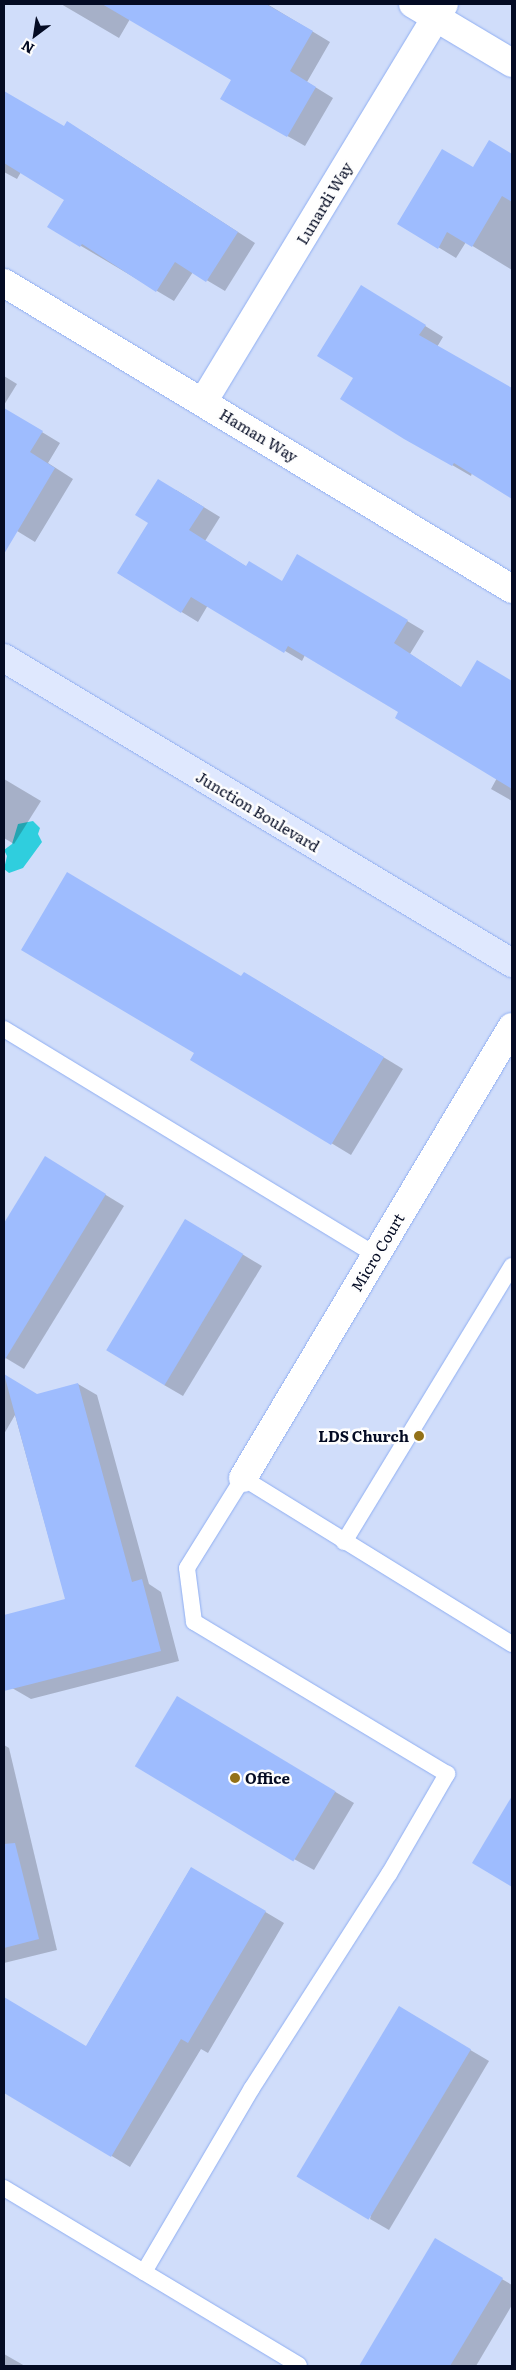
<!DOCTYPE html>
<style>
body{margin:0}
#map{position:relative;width:516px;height:2370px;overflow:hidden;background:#d0ddfa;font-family:Literata,serif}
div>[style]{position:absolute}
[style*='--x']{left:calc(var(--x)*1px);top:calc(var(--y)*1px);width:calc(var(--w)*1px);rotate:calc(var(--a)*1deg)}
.water>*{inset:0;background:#2fcede}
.shadow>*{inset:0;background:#0003}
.building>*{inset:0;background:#9ebcfe;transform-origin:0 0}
.roads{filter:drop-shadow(0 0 1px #8faef2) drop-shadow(0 0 1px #8faef2)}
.lane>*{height:16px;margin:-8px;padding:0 8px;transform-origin:8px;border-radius:8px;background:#fff}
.street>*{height:28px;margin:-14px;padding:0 14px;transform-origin:14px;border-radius:14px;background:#fff}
.secondary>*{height:28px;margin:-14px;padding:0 14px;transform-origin:14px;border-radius:14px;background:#dfe8fe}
.dots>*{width:14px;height:14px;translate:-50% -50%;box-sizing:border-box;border:2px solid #fefefe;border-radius:50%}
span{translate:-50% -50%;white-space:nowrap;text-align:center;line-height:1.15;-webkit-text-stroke:5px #fefefe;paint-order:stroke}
.street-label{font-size:15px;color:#040b23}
.poi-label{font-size:15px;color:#040b23;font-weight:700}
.right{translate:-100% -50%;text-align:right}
.left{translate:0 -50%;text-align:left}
.frame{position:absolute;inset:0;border:5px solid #040b23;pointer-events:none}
.north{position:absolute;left:10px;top:10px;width:50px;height:50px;-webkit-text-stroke:4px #fefefe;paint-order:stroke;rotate:211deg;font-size:14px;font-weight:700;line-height:20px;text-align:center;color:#040b23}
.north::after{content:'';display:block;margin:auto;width:18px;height:22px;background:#040b23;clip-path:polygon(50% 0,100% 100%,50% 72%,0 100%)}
</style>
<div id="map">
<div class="water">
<i style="clip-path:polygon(33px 821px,40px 828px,38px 834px,42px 842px,23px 868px,9px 873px,4px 869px,7px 856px,4px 850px,12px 844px,18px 824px)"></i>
</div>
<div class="shadow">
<i style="clip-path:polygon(61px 4px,267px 4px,330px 42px,307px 82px,333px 98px,305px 146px,222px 99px,233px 79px,130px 19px,119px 38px)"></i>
<i style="clip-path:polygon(4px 92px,64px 128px,85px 133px,255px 243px,225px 291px,193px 272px,174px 301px,49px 227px,66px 200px,21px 172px,17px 179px,4px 172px)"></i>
<i style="clip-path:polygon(490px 142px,512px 155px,512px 270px,466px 242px,456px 258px,438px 247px,474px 169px)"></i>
<i style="clip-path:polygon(380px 298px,443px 337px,437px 347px,512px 390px,512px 498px,472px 473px,471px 476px,452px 465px,355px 378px)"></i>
<i style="clip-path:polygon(4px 376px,17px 384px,4px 405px)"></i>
<i style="clip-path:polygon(4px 409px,60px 443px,48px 463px,73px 479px,35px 542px,4px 523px)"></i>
<i style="clip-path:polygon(176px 490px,220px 517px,205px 541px,247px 567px,282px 582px,298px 556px,424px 631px,410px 654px,462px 688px,478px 662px,512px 682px,512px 801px,491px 789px,497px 778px,400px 712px,305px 655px,302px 661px,208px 605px,198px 622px,118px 573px)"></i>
<i style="clip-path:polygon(4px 779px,41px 801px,14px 844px,4px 838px)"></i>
<i style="clip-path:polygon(242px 977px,263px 984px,403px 1069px,351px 1155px,192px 1059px)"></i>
<i style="clip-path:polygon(45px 1158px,124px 1206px,24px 1369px,4px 1357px,4px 1225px)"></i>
<i style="clip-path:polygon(204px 1231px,262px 1266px,183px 1396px,164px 1385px)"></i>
<i style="clip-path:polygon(4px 1375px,37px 1395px,78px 1384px,97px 1395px,149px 1584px,161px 1592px,179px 1661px,31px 1699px,12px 1688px,4px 1655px,4px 1616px,66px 1600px,15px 1415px,4px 1434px)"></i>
<i style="clip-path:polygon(196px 1709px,354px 1803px,314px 1870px,294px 1859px)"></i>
<i style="clip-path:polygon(4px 1745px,9px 1748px,57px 1950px,4px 1963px)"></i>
<i style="clip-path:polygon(512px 1799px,512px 1886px,474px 1862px)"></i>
<i style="clip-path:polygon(191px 1868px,284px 1923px,208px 2053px,201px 2049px,130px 2167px,4px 2091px,4px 1998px,86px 2047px)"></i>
<i style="clip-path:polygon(418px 2019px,489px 2061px,389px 2230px,370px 2219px)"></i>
<i style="clip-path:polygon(435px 2240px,512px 2285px,512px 2305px,476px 2366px,360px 2366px)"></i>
<i style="clip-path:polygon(4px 2354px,25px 2366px,4px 2366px)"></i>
</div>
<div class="building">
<i style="clip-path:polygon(102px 4px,266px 4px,313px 31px,290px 71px,316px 87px,287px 137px,220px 99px,231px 80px)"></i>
<i style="clip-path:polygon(4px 91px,64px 126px,67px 121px,238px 232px,206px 282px,175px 262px,156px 292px,82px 244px,80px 247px,47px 227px,64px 200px,4px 163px)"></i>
<i style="clip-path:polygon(489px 140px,512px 154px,512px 202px,502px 196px,472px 247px,447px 232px,438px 249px,397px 224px,442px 149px,473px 167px)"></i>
<i style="clip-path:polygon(361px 285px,426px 325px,419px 335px,512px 388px,512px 499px,454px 463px,452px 466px,404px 439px,340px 399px,353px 378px,317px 356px)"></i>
<i style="clip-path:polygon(4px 408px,43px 431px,30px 452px,55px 468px,4px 554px)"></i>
<i style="clip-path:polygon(158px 479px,204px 507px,189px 530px,246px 566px,249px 561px,282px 581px,297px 554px,408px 620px,394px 643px,461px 687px,477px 660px,512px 681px,512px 789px,395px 718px,398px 712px,288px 646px,284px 653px,191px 597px,181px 613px,117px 573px,148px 523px,135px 515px)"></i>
<i style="clip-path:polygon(67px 872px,241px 976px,244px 972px,384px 1057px,331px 1145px,190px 1060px,194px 1053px,21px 950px)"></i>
<i style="clip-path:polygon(45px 1156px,106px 1194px,4px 1361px,4px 1223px)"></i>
<i style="left:185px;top:1219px;width:68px;height:153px;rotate:31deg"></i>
<i style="clip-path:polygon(4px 1374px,37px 1394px,78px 1383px,132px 1582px,142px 1579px,161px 1651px,4px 1691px,4px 1615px,65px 1599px)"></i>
<i style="left:177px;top:1696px;width:185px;height:82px;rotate:31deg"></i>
<i style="clip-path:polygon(512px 1796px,512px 1887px,472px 1863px)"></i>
<i style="clip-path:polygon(15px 1843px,39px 1939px,4px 1948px,4px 1844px)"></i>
<i style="clip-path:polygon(191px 1867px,266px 1911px,188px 2043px,181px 2039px,111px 2157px,4px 2093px,4px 1997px,86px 2046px)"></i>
<i style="left:399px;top:2006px;width:84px;height:199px;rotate:31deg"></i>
<i style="clip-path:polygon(435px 2238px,503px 2278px,450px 2366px,359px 2366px)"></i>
</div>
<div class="roads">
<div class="lane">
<i style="--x:4;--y:1029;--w:434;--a:31.3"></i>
<i style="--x:344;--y:1542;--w:323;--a:-58.7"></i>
<i style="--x:4;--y:2188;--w:344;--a:31"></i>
<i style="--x:144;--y:2272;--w:213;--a:-59.6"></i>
<i style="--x:252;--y:2088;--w:254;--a:-57.4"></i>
<i style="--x:389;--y:1874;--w:116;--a:-59.9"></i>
<i style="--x:447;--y:1774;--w:295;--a:-149"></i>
<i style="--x:194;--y:1622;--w:54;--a:-97.4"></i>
<i style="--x:187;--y:1568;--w:106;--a:-58.1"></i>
<i style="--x:243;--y:1478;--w:316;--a:31.7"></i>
</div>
<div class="street">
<i style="--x:413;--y:4;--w:115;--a:30.8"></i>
<i style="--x:4;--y:283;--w:593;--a:31.06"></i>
<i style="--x:203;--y:402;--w:465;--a:-58.8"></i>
<i style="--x:243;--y:1478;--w:525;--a:-59.19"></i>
</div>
<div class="secondary">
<i style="--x:4;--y:658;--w:593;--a:30.98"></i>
</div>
</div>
<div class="dots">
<i style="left:419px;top:1436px;background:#937118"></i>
<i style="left:235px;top:1778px;background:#937118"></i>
</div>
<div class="street-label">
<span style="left:324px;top:203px;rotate:-59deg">Lunardi Way</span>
<span style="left:259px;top:435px;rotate:31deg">Haman Way</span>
<span style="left:258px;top:811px;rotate:31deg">Junction Boulevard</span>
<span style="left:377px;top:1252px;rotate:-59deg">Micro Court</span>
</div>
<div class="poi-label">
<span class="right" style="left:409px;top:1436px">LDS Church</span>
<span class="left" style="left:245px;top:1778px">Office</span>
</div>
<div class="frame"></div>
<div class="north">N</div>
</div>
